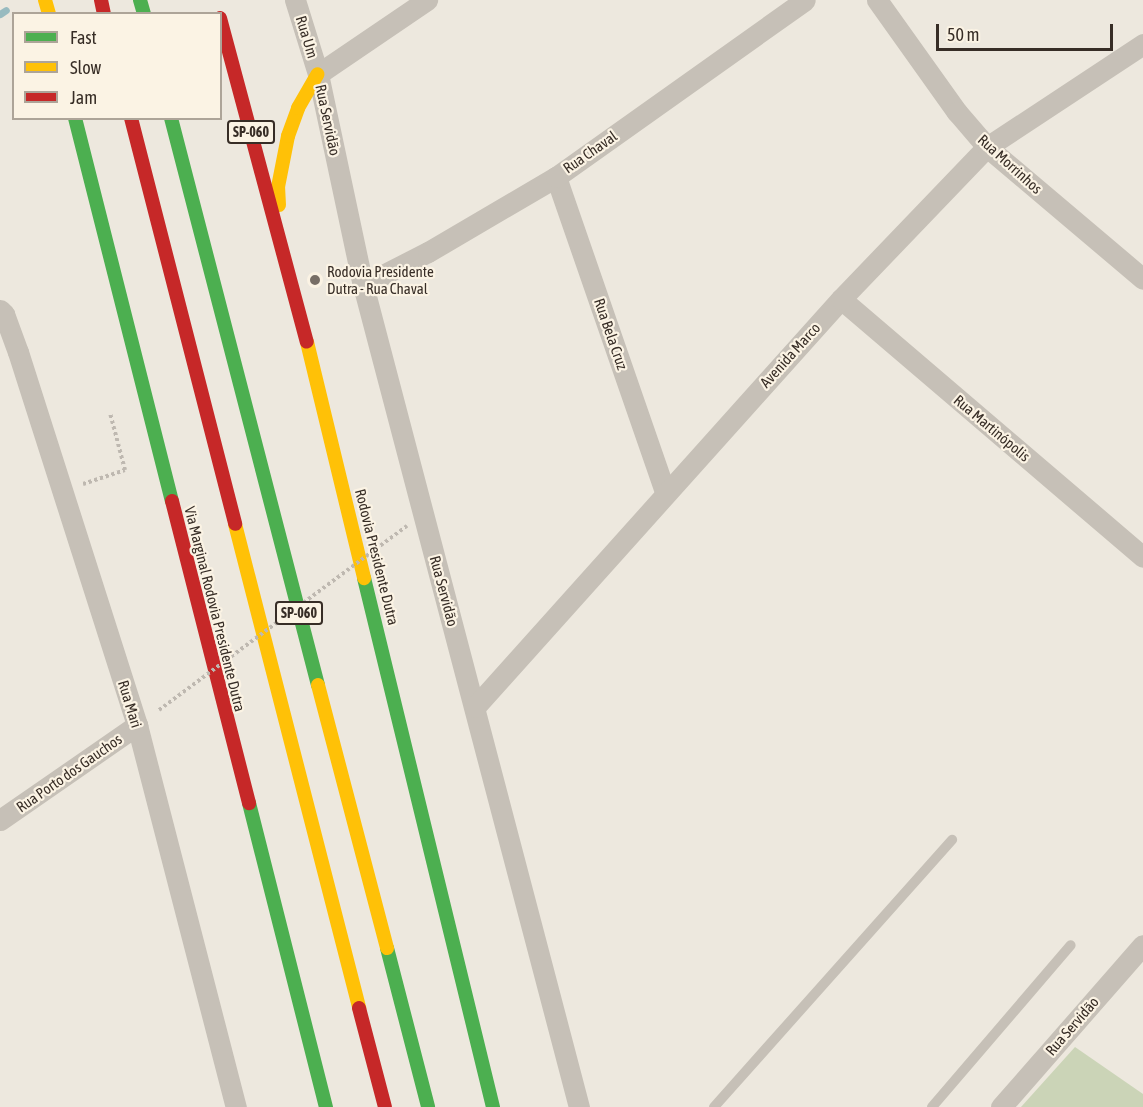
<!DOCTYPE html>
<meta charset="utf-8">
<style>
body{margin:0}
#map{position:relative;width:1143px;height:1107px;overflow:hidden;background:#ede8de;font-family:"Asap Condensed",sans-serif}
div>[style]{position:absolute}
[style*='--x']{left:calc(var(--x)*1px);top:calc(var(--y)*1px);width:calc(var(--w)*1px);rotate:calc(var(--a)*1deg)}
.green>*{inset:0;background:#cbd4b7}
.stream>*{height:7px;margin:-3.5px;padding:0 3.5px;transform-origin:3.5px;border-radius:3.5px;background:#98bbc0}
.path>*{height:4px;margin-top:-2px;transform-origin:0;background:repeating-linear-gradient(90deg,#beb8b0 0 3px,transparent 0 6px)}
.lane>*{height:10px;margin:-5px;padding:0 5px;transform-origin:5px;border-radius:5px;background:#c6c0b7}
.street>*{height:21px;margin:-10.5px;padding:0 10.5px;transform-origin:10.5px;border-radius:10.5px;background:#c6c0b7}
.fast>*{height:14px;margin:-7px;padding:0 7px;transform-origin:7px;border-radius:7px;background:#4caf50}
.slow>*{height:14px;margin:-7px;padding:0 7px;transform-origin:7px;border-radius:7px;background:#ffc107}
.jam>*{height:14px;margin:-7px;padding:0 7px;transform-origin:7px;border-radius:7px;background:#c62828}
.path-bridge>*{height:4px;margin-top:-2px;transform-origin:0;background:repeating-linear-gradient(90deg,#beb8b0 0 3px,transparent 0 6px)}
.dots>*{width:16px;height:16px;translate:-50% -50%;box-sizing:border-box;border:3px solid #fbf3e4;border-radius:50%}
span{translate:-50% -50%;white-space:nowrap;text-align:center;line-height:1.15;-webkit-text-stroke:4.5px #fbf3e4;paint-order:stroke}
.shield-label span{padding:2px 4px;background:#fbf3e4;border:2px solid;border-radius:4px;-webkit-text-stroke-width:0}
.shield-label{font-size:14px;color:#372d26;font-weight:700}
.street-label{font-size:15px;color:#372d26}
.poi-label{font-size:15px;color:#372d26}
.left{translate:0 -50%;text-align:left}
.legend{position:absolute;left:12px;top:12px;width:210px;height:108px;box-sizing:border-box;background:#fbf3e4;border:2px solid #ada498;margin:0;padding:8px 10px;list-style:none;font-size:18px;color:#372d26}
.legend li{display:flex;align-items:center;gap:12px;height:30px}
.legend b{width:30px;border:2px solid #ada498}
.scale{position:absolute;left:936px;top:24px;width:177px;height:27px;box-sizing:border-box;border:3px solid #372d26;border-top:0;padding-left:8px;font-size:18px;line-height:21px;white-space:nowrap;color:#372d26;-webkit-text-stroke:4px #fbf3e4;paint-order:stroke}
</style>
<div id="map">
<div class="green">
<i style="clip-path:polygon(1075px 1047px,1143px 1094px,1143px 1107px,1021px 1107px)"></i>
</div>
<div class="stream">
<i style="--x:0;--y:14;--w:7;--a:-34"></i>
</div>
<div class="path">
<i style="--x:83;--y:484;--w:44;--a:-18.4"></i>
<i style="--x:125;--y:470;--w:59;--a:-104.7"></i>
</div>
<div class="lane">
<i style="--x:714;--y:1107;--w:358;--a:-48.3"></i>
<i style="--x:932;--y:1107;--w:213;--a:-49.4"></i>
</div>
<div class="street">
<i style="--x:295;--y:0;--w:77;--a:72.7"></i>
<i style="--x:318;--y:74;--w:216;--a:78"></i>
<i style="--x:363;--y:285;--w:850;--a:75.28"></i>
<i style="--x:877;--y:0;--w:138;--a:54.5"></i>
<i style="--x:957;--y:112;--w:46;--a:49.4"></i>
<i style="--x:987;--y:147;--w:204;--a:40.2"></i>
<i style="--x:318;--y:74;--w:132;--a:-34.2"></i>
<i style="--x:556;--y:177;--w:333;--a:70.9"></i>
<i style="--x:363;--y:285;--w:73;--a:-26.9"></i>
<i style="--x:428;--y:252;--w:148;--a:-30.4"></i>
<i style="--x:556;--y:177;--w:305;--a:-35.4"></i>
<i style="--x:841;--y:299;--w:397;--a:40.5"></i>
<i style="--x:0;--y:310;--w:6;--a:45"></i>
<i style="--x:4;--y:314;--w:40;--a:69.8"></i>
<i style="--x:18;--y:352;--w:392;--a:72.3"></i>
<i style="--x:137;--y:725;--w:395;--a:75.5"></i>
<i style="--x:475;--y:707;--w:548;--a:-48.11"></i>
<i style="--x:841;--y:299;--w:211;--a:-46.2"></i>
<i style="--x:987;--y:147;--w:187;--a:-33.4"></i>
<i style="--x:0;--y:820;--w:167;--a:-34.7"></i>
<i style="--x:1001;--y:1107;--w:215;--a:-48.8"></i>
</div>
<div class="fast">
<i style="--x:140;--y:0;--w:15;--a:74"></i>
<i style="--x:75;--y:118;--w:395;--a:75.8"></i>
<i style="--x:171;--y:118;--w:586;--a:75.47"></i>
<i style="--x:364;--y:578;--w:545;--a:76.3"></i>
<i style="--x:249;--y:803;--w:314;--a:75.8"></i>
<i style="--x:387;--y:948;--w:164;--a:75.5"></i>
</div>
<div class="slow">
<i style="--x:45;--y:0;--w:15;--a:74"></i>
<i style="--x:279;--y:205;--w:18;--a:-93"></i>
<i style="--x:278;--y:187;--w:52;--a:-78.9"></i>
<i style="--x:288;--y:136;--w:30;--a:-70"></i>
<i style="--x:298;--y:108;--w:39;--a:-60"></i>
<i style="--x:307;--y:342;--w:243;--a:76.4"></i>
<i style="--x:235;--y:524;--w:500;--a:75.6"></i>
<i style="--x:318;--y:685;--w:272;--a:75.3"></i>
</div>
<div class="jam">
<i style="--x:101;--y:0;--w:14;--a:78"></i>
<i style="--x:220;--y:18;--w:335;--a:75"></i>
<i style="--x:131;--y:118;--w:419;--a:75.6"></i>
<i style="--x:172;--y:501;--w:312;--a:75.7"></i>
<i style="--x:359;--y:1008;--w:102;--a:75.3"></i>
</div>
<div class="path-bridge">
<i style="--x:159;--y:710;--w:309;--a:-36.6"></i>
</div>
<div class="dots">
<i style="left:315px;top:280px;background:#776e66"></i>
</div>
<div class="shield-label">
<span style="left:251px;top:132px">SP-060</span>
<span style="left:299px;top:613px">SP-060</span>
</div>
<div class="street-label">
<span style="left:307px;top:37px;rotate:73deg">Rua Um</span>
<span style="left:328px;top:120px;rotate:78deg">Rua Servidão</span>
<span style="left:590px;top:152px;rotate:-35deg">Rua Chaval</span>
<span style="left:1010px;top:164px;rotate:42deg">Rua Morrinhos</span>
<span style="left:611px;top:334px;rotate:71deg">Rua Bela Cruz</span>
<span style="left:790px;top:355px;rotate:-48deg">Avenida Marco</span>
<span style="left:992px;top:428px;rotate:40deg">Rua Martinópolis</span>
<span style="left:377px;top:557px;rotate:76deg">Rodovia Presidente Dutra</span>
<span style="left:444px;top:591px;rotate:75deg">Rua Servidão</span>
<span style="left:215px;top:609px;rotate:76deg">Via Marginal Rodovia Presidente Dutra</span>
<span style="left:130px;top:704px;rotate:73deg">Rua Mari</span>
<span style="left:69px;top:773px;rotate:-35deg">Rua Porto dos Gauchos</span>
<span style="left:1072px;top:1026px;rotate:-49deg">Rua Servidão</span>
</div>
<div class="poi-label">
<span class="left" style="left:327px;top:280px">Rodovia Presidente<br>Dutra - Rua Chaval</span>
</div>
<ul class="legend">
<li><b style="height:8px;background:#4caf50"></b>Fast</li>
<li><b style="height:8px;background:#ffc107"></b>Slow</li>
<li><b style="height:8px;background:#c62828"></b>Jam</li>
</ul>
<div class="scale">50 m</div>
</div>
